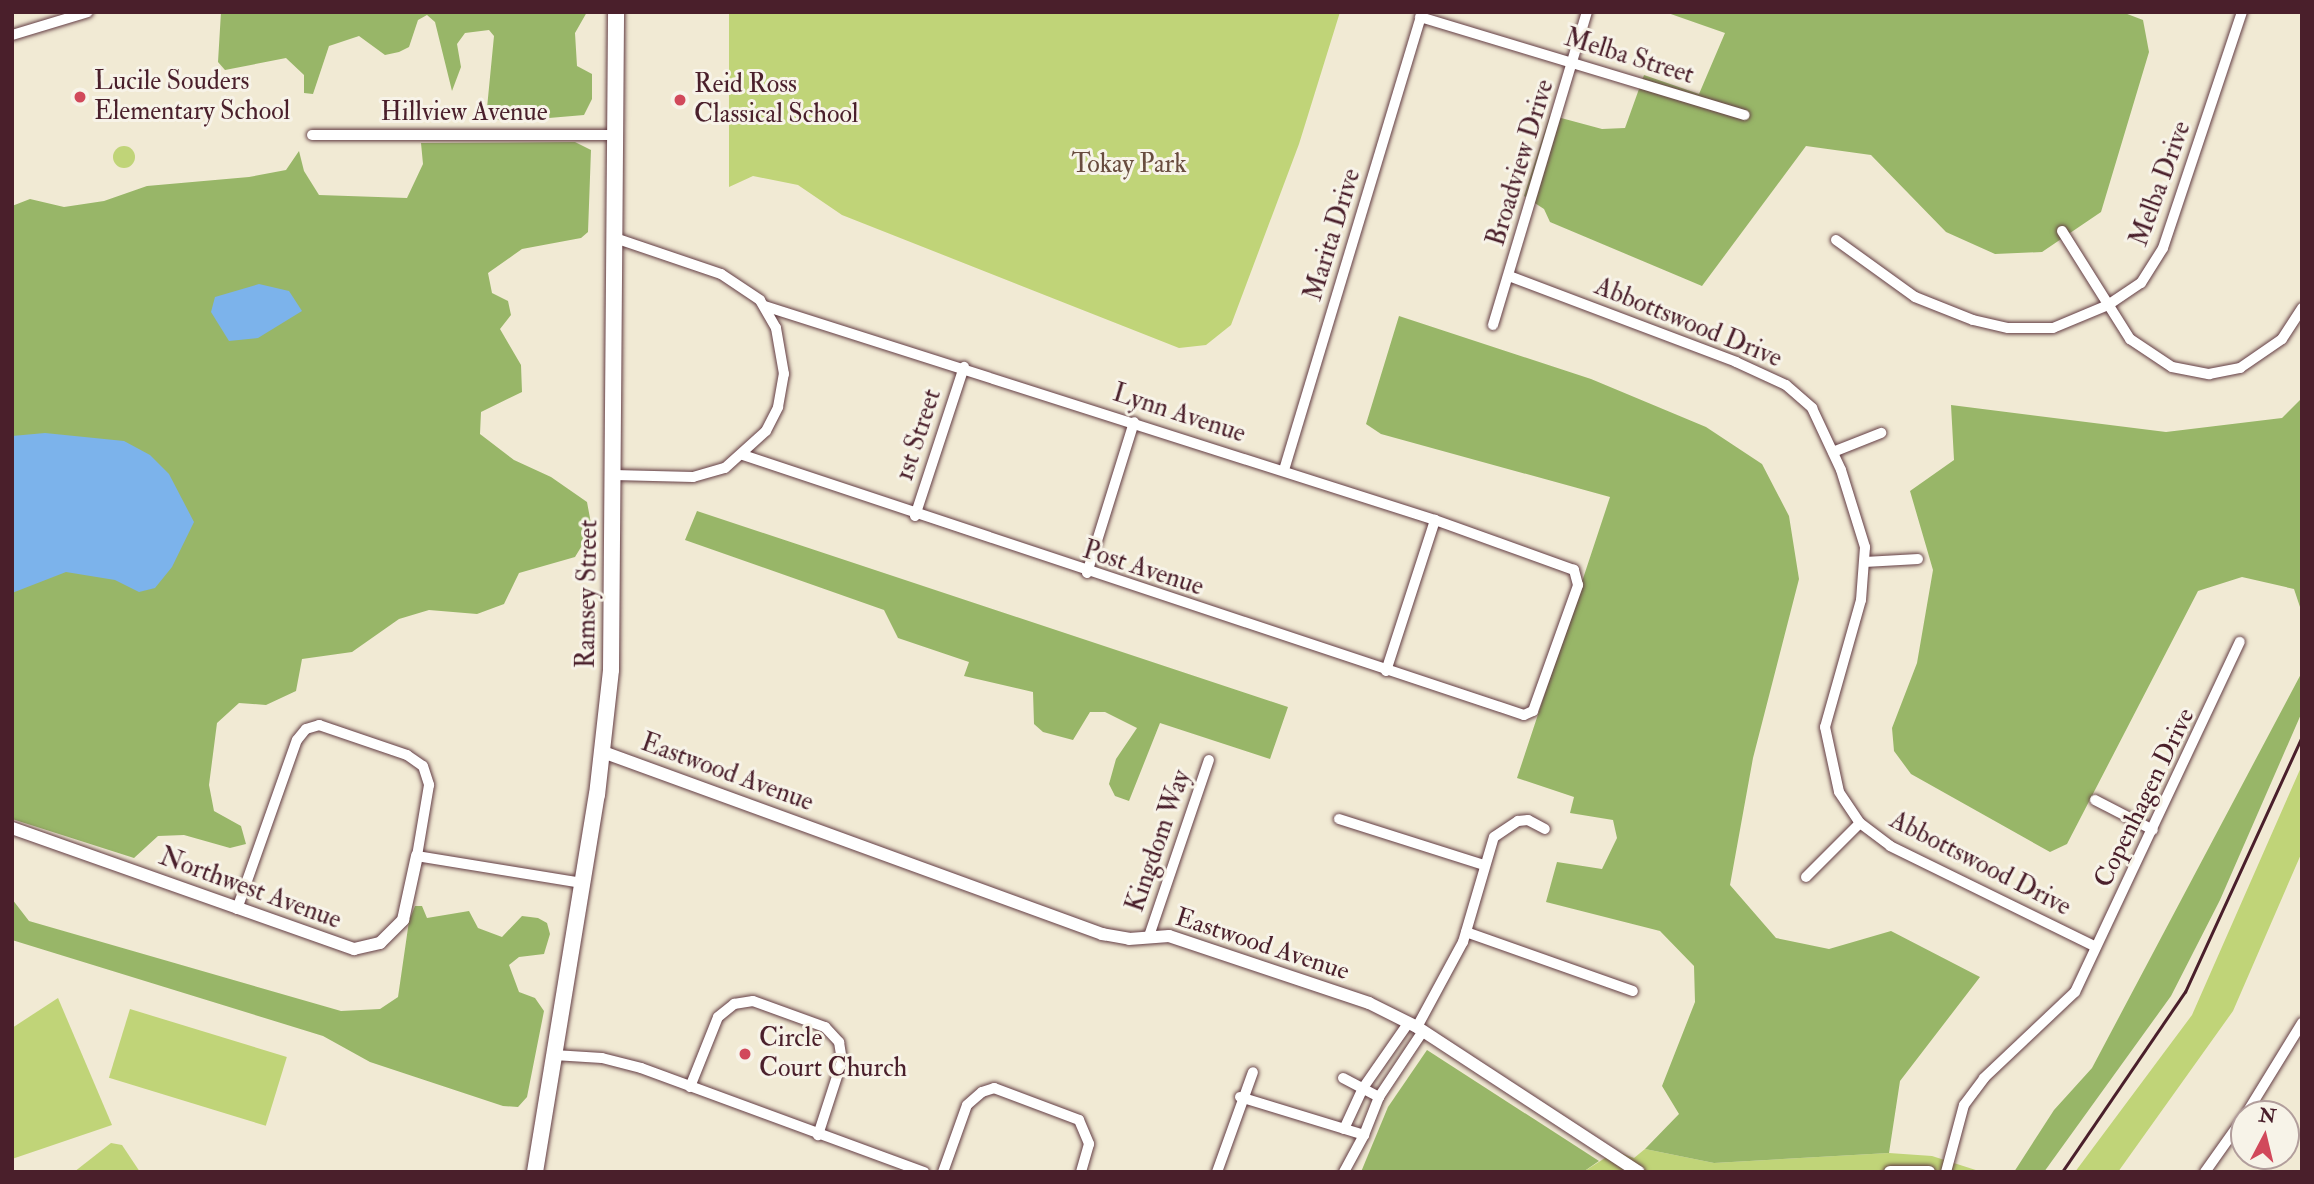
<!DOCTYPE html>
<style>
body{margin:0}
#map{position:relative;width:2314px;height:1184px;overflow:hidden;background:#f1ead4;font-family:"IM FELL Double Pica",serif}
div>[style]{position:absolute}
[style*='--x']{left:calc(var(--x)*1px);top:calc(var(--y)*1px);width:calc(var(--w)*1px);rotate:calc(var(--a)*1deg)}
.green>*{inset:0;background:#c0d478;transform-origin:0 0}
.round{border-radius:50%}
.forest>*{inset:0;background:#98b668}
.water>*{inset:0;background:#7cb3eb}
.roads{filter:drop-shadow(0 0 2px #633d44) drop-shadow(0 0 2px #633d44)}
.minor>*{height:10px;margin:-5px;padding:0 5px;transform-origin:5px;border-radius:5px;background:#fff}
.tertiary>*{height:12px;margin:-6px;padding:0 6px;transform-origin:6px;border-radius:6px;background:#fff}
.primary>*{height:16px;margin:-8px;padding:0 8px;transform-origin:8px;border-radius:8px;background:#fff}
.rail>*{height:2.5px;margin:-1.25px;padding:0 1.25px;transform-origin:1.25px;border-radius:1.25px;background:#4a1f2b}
.dots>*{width:19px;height:19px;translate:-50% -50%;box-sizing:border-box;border:4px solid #f7f3e8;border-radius:50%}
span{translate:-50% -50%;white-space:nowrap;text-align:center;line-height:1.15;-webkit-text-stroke:6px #f7f3e8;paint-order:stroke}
.street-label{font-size:26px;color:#4a1f2b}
.poi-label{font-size:26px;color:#4a1f2b}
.left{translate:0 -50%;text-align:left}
.park-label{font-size:26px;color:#684c3e}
.frame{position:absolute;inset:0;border:14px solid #4a1f2b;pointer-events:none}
.north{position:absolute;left:2230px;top:1100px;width:70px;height:70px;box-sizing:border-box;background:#f7f3e8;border:2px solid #b29e9c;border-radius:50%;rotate:7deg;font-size:19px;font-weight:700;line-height:28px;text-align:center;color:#4a1f2b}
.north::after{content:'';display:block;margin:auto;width:24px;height:32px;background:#d1495b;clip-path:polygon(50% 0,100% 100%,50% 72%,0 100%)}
</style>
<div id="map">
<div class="green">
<i style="clip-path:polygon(729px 12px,1340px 12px,1299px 144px,1231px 325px,1206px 345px,1179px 348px,842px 215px,798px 185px,753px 176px,729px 187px)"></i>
<i class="round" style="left:113px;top:146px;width:22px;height:22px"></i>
<i style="clip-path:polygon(2302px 765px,2302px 852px,2233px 1011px,2118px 1172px,2075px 1172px,2192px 1015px)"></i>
<i style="clip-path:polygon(58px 998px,112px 1125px,12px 1159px,12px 1028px)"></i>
<i style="left:130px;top:1009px;width:164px;height:72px;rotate:17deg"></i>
<i style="clip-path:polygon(111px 1143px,122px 1145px,140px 1172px,74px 1172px)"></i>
<i style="clip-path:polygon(1645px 1149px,1714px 1163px,1889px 1153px,1932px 1156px,1982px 1172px,1583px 1172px,1616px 1151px,1634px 1158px)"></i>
</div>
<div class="forest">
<i style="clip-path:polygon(221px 12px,587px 12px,575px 33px,577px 66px,592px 74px,592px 99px,584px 115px,503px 122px,494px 118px,487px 108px,494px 36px,489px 30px,465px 33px,457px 44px,461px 67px,452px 91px,435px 22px,427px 15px,418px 20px,409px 47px,399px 52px,385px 55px,359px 36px,329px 46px,313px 94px,304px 93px,304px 75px,286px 58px,225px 70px,218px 62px)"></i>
<i style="clip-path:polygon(1665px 12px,2122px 12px,2143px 20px,2149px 52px,2101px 212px,2042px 252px,1995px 254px,1946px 232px,1871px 155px,1806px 146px,1702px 286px,1550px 222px,1544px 209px,1524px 196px,1550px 115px,1602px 129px,1625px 128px,1644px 75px,1699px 94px,1725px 33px)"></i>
<i style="clip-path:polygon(575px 142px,591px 150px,588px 232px,581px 238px,522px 249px,488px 273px,492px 293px,508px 301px,511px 315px,500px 329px,521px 365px,522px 392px,481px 412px,480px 434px,514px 460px,551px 477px,587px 502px,592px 529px,575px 557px,519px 573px,504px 604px,477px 614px,429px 610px,399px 619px,352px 652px,302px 659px,296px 691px,266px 705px,239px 703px,217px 723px,209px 785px,214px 811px,241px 826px,246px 844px,230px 848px,184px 835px,158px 836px,134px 858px,12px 819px,12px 206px,30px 199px,64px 207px,104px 201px,147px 186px,249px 177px,286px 170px,299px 151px,304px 171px,319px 195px,407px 198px,423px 164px,421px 143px)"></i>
<i style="clip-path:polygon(1399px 316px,1591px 379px,1706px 427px,1762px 464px,1789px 516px,1799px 579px,1753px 758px,1730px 885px,1776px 938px,1829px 949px,1891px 931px,1980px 977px,1900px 1081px,1889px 1153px,1714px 1163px,1645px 1149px,1679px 1114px,1662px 1086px,1695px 1002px,1694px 966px,1660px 931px,1546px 902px,1557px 862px,1602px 869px,1617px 838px,1613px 820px,1570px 813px,1574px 797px,1517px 778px,1610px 497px,1381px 434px,1366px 424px)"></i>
<i style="clip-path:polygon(2302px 398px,2302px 613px,2294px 589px,2242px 577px,2198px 591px,2067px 844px,2050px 852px,1911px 774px,1894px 751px,1892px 728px,1917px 663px,1933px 570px,1910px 491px,1954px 460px,1951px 405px,2166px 432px,2282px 418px)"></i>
<i style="clip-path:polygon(697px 511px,1288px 707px,1270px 759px,1160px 723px,1129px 801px,1115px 796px,1109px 784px,1116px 759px,1137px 728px,1105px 712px,1090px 712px,1073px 740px,1043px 732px,1034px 724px,1033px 692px,964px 676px,969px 662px,898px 638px,884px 610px,685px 540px)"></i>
<i style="clip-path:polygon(2302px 672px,2302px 712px,2220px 900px,2171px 996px,2044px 1172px,2014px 1172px,2054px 1110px,2092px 1068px)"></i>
<i style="clip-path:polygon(12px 899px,29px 921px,341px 1011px,380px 1009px,398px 997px,409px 921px,415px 906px,422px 906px,427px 918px,469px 911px,478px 928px,502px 937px,522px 916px,538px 918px,547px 923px,550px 934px,544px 954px,519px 957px,509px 965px,519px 992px,535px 998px,544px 1011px,527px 1097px,518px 1107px,503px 1106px,370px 1062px,323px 1036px,12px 940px)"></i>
<i style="clip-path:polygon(1427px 1050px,1599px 1161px,1583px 1172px,1361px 1172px,1388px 1107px)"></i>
</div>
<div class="water">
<i style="clip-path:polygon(259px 284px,289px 291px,302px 311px,258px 338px,229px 341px,211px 312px,215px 297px)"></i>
<i style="clip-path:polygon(45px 433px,124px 441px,150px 455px,169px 474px,194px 522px,172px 567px,155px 588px,139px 592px,115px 580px,66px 572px,12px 593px,12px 436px)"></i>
</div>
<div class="roads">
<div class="minor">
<i style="--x:1420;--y:17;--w:339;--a:16.8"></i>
<i style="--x:12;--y:35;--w:79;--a:-16.8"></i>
<i style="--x:312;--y:135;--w:303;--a:0"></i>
<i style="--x:2062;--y:231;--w:128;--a:57.8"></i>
<i style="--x:2130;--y:339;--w:50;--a:33.7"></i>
<i style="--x:2172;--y:367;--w:38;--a:11"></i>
<i style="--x:2209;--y:374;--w:32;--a:-11"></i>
<i style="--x:2240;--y:368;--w:51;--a:-34.6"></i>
<i style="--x:2282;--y:339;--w:37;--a:-57"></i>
<i style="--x:1836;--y:240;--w:97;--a:35.8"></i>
<i style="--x:1915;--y:297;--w:62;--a:21.6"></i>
<i style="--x:1973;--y:320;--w:36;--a:13"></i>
<i style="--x:2008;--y:328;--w:45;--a:0"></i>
<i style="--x:2053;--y:328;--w:60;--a:-22.7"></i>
<i style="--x:2108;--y:305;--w:40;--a:-34"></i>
<i style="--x:2141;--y:283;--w:41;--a:-57.8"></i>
<i style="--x:2163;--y:248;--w:249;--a:-71.5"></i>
<i style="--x:1509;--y:276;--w:243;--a:20.7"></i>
<i style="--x:1736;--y:362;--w:55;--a:24.7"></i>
<i style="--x:1786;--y:385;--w:35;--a:41"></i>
<i style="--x:1812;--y:408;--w:68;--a:64.9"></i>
<i style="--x:1841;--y:470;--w:81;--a:72.7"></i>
<i style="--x:1865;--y:547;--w:53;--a:94.3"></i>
<i style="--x:1861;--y:600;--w:132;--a:105.8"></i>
<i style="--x:1825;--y:727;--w:66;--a:77.8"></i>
<i style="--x:1839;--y:792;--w:37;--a:56"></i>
<i style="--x:1860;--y:823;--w:38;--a:37"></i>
<i style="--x:1890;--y:846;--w:229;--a:26.1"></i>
<i style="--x:1493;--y:325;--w:327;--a:-73.3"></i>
<i style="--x:1833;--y:452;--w:52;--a:-21.6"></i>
<i style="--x:743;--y:455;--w:823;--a:18.41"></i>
<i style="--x:1524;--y:715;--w:10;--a:-24"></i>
<i style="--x:1533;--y:711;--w:134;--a:-70.3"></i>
<i style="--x:1578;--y:585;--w:16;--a:-105"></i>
<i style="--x:1574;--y:570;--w:148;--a:-160.2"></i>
<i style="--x:1435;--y:520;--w:703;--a:-162.29"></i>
<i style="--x:1284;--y:470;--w:478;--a:-73.2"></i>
<i style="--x:614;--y:475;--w:79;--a:1.5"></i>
<i style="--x:693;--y:477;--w:33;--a:-16"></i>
<i style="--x:725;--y:468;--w:55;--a:-42.1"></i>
<i style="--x:766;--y:431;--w:27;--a:-63"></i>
<i style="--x:778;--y:407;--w:34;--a:-80"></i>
<i style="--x:784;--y:374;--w:47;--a:-99.9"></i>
<i style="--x:776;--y:328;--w:32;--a:-120"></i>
<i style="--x:760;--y:300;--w:47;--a:-146.3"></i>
<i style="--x:721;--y:274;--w:112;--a:-161.2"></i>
<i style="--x:915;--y:516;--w:157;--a:-71.8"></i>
<i style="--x:1865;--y:562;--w:53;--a:-3.2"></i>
<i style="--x:1087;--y:573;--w:158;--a:-72.7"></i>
<i style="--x:1386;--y:671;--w:159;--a:-72"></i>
<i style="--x:2095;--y:800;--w:65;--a:27.3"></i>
<i style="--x:1339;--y:819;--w:152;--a:17.6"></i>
<i style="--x:1806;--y:877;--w:76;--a:-45"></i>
<i style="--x:237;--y:909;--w:179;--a:-70.5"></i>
<i style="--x:297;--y:740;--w:14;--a:-51"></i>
<i style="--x:306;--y:729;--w:14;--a:-17"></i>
<i style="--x:319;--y:725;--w:93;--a:18.8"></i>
<i style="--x:407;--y:755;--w:19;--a:35"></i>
<i style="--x:423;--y:766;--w:20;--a:72"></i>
<i style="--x:429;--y:785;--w:72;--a:99.6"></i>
<i style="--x:417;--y:856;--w:167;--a:9.3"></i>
<i style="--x:1466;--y:932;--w:177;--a:19.5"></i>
<i style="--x:1149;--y:936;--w:186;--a:-71.2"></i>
<i style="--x:1417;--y:1027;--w:97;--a:-61.6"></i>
<i style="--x:1463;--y:942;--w:109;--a:-73.6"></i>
<i style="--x:1494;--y:837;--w:29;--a:-34"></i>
<i style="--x:1518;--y:821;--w:10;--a:-6"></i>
<i style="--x:1528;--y:820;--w:19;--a:28"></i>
<i style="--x:554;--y:1055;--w:48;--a:3.6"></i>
<i style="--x:602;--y:1058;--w:40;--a:14.4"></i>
<i style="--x:641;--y:1068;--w:302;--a:20.2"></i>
<i style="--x:1343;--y:1078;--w:41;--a:27.8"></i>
<i style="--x:690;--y:1087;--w:75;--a:-68.2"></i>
<i style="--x:718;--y:1017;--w:21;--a:-39"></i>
<i style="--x:734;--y:1004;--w:19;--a:-9"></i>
<i style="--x:753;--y:1001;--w:77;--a:19.9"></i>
<i style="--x:825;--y:1027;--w:21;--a:47"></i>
<i style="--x:839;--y:1042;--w:19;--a:81"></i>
<i style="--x:842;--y:1061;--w:78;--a:108"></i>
<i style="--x:1240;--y:1097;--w:130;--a:17"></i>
<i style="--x:1364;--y:1135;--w:42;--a:118.4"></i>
<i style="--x:2246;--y:1114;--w:107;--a:-58.4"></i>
<i style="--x:1344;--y:1129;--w:45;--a:-65.1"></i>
<i style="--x:1363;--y:1088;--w:80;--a:-55.1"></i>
<i style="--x:1364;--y:1135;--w:41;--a:-68.5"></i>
<i style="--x:1379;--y:1097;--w:79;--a:-56.3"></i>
<i style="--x:943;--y:1172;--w:71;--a:-70.3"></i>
<i style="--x:967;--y:1105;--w:20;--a:-41"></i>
<i style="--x:982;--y:1092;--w:13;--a:-18"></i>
<i style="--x:994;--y:1088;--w:91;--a:20.6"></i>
<i style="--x:1079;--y:1120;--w:26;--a:67"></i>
<i style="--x:1089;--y:1144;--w:29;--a:106"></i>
<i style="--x:1217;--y:1172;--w:106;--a:-70.2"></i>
<i style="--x:1946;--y:1172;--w:69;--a:-75"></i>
<i style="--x:1964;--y:1105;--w:34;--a:-53"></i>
<i style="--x:1984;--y:1078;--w:125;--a:-43.4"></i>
<i style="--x:2075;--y:992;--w:387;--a:-64.8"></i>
<i style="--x:2205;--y:1172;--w:67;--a:-54.7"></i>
</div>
<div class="tertiary">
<i style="--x:603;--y:752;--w:531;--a:20.04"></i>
<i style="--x:1102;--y:934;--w:27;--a:10"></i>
<i style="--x:1129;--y:939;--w:40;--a:-4.3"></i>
<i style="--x:1169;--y:936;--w:211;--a:18.5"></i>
<i style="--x:1369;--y:1003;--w:54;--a:26.6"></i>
<i style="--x:1417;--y:1027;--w:265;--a:33.2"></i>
<i style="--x:12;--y:828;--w:363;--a:19.5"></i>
<i style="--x:354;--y:949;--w:27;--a:-13"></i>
<i style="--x:380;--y:943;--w:33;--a:-45"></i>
<i style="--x:403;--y:920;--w:66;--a:-77.7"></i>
<i style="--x:1890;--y:1172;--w:39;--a:0"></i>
</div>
<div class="primary">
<i style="--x:535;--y:1172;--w:382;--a:-80.7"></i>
<i style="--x:597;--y:795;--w:126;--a:-83.6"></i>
<i style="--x:611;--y:670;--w:658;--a:-89.56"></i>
</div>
</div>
<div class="rail">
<i style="--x:2062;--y:1172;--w:218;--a:-55.7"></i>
<i style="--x:2185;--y:992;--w:281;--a:-65.4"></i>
</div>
<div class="dots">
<i style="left:80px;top:97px;background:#d1495b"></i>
<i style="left:680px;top:100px;background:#d1495b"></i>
<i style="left:745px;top:1054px;background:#d1495b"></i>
</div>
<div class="street-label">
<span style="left:1629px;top:57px;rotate:17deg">Melba Street</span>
<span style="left:464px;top:113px">Hillview Avenue</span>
<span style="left:1521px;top:163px;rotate:-73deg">Broadview Drive</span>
<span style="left:2161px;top:184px;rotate:-70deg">Melba Drive</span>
<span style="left:1333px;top:235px;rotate:-73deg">Marita Drive</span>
<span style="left:1688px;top:323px;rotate:22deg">Abbottswood Drive</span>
<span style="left:1179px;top:414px;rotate:18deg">Lynn Avenue</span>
<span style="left:919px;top:435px;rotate:-72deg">1st Street</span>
<span style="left:1143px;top:569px;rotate:18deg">Post Avenue</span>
<span style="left:588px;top:594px;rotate:-89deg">Ramsey Street</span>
<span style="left:727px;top:773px;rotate:20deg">Eastwood Avenue</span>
<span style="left:2145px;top:798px;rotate:-64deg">Copenhagen Drive</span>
<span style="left:1159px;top:841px;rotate:-71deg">Kingdom Way</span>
<span style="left:1980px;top:864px;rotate:27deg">Abbottswood Drive</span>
<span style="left:250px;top:889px;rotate:20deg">Northwest Avenue</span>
<span style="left:1262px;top:945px;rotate:18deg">Eastwood Avenue</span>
</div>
<div class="poi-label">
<span class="left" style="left:94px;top:97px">Lucile Souders<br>Elementary School</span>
<span class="left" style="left:694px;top:100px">Reid Ross<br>Classical School</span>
<span class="left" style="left:759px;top:1054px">Circle<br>Court Church</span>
</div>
<div class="park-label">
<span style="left:1129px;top:165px">Tokay Park</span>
</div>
<div class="frame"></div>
<div class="north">N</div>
</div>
